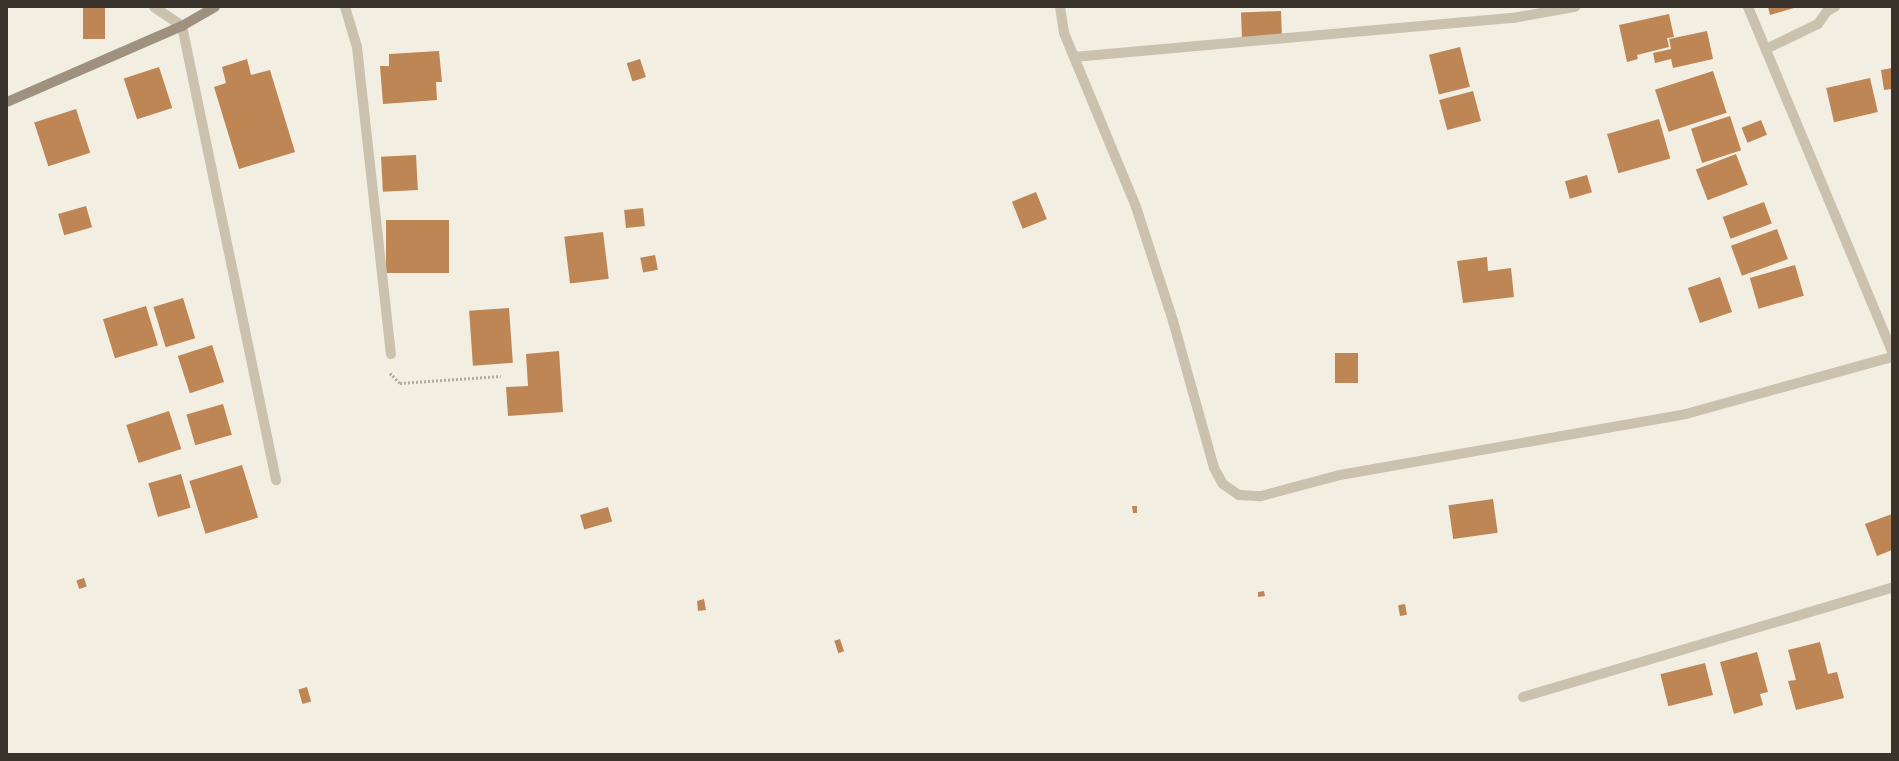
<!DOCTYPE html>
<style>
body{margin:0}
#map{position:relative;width:1899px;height:761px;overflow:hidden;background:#f2eee2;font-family:Manrope,sans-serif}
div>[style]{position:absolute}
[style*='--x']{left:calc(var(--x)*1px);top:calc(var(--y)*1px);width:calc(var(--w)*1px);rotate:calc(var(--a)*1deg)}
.building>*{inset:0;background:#be8555;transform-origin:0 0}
.path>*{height:2.5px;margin-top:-1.25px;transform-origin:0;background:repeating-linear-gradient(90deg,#b6ac99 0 2px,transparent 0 4px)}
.street>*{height:10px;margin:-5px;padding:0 5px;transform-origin:5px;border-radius:5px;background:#cac1ae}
.secondary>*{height:10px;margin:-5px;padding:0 5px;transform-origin:5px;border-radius:5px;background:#9e9180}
span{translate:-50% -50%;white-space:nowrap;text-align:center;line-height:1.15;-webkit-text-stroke:3.5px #faf7ef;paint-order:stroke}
.frame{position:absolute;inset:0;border:8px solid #3a332c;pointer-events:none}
</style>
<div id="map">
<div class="building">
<i style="left:83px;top:7px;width:22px;height:32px"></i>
<i style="clip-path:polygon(1768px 7px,1797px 7px,1770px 15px)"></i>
<i style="left:1281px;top:11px;width:26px;height:40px;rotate:88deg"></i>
<i style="clip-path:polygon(1669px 14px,1674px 37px,1667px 38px,1669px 47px,1637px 55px,1638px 59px,1627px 62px,1619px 25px)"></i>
<i style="clip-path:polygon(1707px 31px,1713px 59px,1673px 68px,1671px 59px,1655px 63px,1653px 53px,1671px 49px,1669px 39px)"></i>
<i style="left:1460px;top:47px;width:41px;height:32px;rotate:76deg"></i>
<i style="clip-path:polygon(439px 51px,442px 82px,436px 82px,437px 100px,383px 104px,380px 66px,389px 66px,389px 54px)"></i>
<i style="clip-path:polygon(247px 59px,251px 75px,270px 70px,295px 152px,239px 169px,214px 87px,226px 83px,222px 67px)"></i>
<i style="left:640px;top:59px;width:19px;height:14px;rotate:72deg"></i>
<i style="left:159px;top:67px;width:43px;height:37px;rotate:72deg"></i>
<i style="clip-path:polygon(1892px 68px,1892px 89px,1884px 90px,1881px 70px)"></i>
<i style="left:1713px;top:71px;width:44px;height:61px;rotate:72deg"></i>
<i style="left:1870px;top:78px;width:35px;height:45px;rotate:77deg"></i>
<i style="left:1473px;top:91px;width:31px;height:35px;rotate:75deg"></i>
<i style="left:76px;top:109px;width:46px;height:44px;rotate:72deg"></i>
<i style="left:1730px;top:116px;width:36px;height:41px;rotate:72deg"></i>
<i style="left:1659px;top:119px;width:41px;height:54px;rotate:74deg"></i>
<i style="left:1761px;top:120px;width:16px;height:21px;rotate:68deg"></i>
<i style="left:1736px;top:154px;width:33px;height:43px;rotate:69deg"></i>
<i style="left:416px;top:155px;width:35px;height:35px;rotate:87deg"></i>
<i style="left:1587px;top:175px;width:18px;height:23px;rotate:74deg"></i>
<i style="left:1036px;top:192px;width:29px;height:26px;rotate:68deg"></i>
<i style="left:1764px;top:202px;width:23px;height:44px;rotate:70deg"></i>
<i style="left:86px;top:206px;width:22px;height:29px;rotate:74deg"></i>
<i style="left:643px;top:208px;width:18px;height:19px;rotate:84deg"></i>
<i style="left:386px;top:220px;width:63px;height:53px"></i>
<i style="left:1777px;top:229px;width:32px;height:49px;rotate:70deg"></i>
<i style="left:603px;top:232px;width:47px;height:39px;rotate:83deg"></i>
<i style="left:655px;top:255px;width:15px;height:15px;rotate:79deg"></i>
<i style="clip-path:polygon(1487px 257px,1488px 271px,1511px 268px,1514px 297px,1463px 303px,1457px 261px)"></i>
<i style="left:1795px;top:265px;width:32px;height:47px;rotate:74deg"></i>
<i style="left:1720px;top:277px;width:37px;height:34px;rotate:71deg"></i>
<i style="left:183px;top:298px;width:42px;height:31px;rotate:73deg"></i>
<i style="left:146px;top:306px;width:41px;height:45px;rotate:73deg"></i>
<i style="left:509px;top:308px;width:55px;height:40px;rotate:86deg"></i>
<i style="left:212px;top:345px;width:39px;height:36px;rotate:72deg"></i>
<i style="clip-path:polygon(559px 351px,563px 412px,508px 416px,506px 387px,528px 386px,526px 354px)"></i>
<i style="left:1358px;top:353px;width:30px;height:23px;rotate:90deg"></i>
<i style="left:223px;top:404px;width:32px;height:38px;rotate:74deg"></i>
<i style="left:169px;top:411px;width:40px;height:45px;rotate:72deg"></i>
<i style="left:242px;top:465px;width:55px;height:55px;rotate:73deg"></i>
<i style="left:181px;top:474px;width:35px;height:34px;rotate:74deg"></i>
<i style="left:1493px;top:499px;width:34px;height:45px;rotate:82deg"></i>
<i style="clip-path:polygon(1132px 506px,1137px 506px,1137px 513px,1133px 513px)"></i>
<i style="left:608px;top:507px;width:15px;height:29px;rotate:74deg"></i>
<i style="clip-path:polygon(1892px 514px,1892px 550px,1877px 556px,1865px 524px)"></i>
<i style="left:84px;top:578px;width:9px;height:8px;rotate:72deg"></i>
<i style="clip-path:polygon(1264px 591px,1265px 596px,1258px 597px,1258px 592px)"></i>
<i style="clip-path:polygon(704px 599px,706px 610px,698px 611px,697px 601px)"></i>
<i style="left:1405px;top:604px;width:11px;height:7px;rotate:80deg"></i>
<i style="left:840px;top:639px;width:13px;height:6px;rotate:72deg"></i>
<i style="clip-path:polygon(1820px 642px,1828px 674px,1837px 672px,1844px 698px,1796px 710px,1788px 681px,1796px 680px,1788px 650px)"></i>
<i style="clip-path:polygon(1757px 652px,1768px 692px,1760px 694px,1763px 705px,1734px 714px,1720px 662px)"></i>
<i style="left:1705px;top:663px;width:33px;height:46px;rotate:76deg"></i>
<i style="left:307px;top:687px;width:15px;height:9px;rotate:74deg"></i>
</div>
<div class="path">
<i style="--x:390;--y:373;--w:14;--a:45"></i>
<i style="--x:400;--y:383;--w:101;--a:-4"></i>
</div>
<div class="street">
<i style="--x:154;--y:7;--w:34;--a:34"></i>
<i style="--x:182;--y:26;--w:464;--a:78.3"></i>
<i style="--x:345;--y:7;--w:42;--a:73.3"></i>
<i style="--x:357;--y:47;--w:309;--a:83.7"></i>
<i style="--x:1060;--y:7;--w:26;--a:81"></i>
<i style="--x:1064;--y:33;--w:188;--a:67.5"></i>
<i style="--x:1136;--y:207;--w:120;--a:72"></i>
<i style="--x:1173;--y:321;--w:153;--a:74.4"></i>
<i style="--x:1214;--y:468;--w:18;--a:61"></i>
<i style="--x:1223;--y:484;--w:19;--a:35"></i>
<i style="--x:1239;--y:495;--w:22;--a:3"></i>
<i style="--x:1261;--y:496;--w:82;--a:-14.9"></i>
<i style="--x:1340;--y:475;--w:351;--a:-10"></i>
<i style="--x:1686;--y:414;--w:214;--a:-15.5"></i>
<i style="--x:1748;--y:7;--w:373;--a:67.3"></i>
<i style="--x:1766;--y:49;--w:58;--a:-25.7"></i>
<i style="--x:1818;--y:24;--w:16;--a:-55"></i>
<i style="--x:1827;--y:11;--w:9;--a:-27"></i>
<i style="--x:1074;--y:57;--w:441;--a:-5.1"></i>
<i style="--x:1513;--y:18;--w:63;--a:-10.1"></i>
<i style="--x:1523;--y:697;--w:385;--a:-16.5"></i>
</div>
<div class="secondary">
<i style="--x:7;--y:102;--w:191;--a:-23.5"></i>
<i style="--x:182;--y:26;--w:38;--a:-30"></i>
</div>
<div class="frame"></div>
</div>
